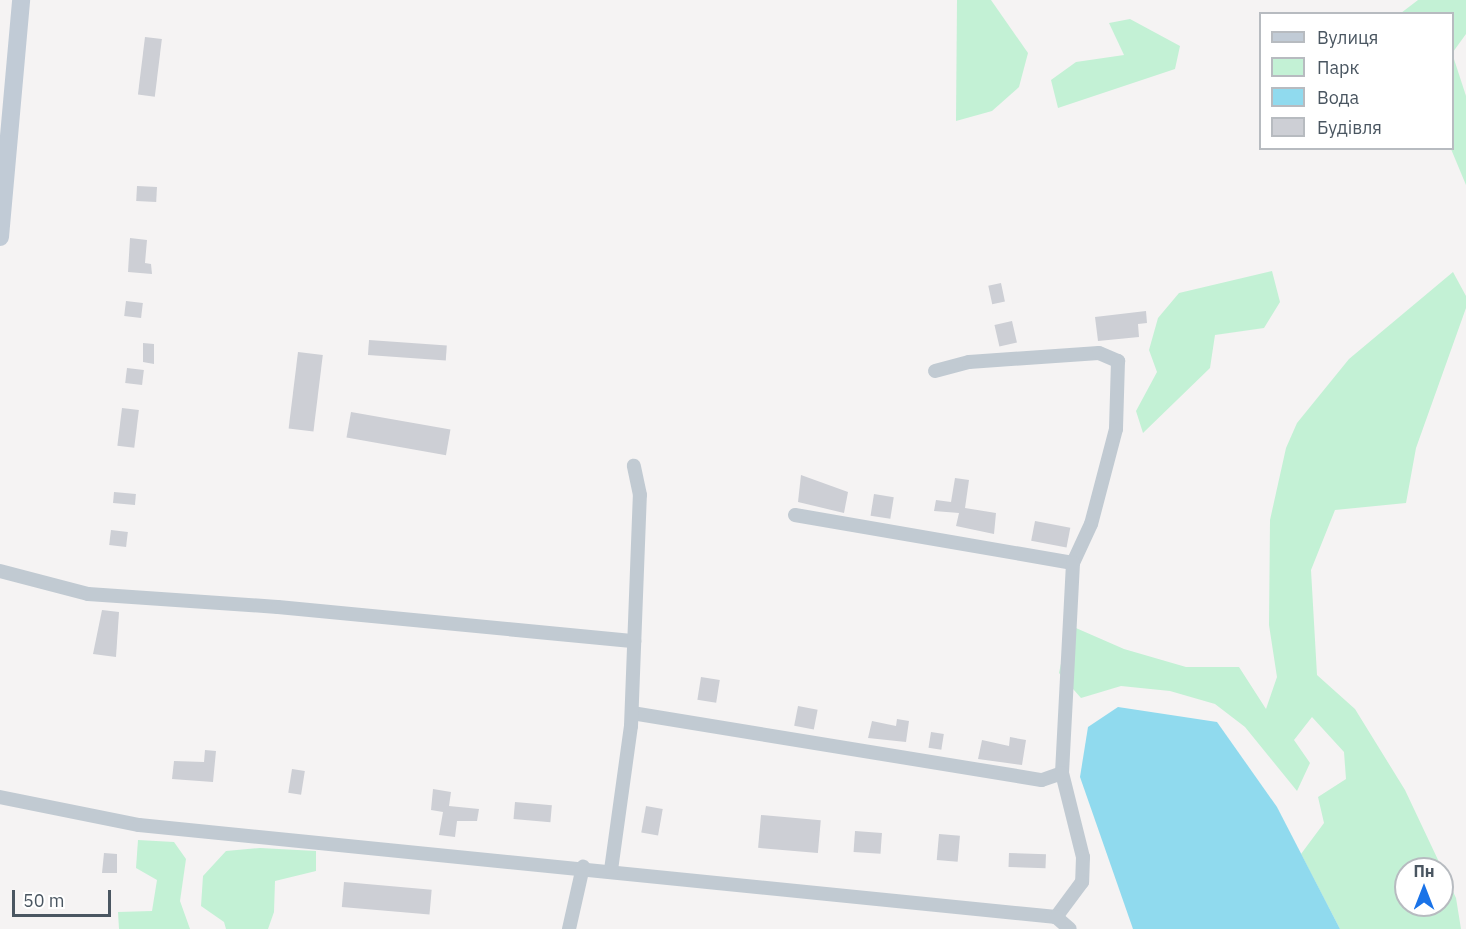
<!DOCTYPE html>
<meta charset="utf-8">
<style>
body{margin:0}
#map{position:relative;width:1466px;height:929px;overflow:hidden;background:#f5f3f3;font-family:"IBM Plex Sans",sans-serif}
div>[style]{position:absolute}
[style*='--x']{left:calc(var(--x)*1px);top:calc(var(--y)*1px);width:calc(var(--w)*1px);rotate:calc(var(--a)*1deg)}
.green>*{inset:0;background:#c3f1d5}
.water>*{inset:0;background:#90daee}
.building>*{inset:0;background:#cdcfd5;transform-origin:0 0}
.street>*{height:14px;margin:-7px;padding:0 7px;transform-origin:7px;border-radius:7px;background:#c1cad2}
.secondary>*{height:18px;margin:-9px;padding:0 9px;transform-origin:9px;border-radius:9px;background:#c1cbd6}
span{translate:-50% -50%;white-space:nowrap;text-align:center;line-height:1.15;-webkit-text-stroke:4.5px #fff;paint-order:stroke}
.legend{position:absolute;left:1259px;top:12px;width:195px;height:138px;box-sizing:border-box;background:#fff;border:2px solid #b7bbc0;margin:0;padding:8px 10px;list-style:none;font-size:18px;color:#4a5661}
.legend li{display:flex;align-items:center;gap:12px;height:30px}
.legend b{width:30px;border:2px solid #b7bbc0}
.north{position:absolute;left:1394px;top:857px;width:60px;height:60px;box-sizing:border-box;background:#fff;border:2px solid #b7bbc0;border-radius:50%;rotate:0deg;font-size:16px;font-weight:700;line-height:24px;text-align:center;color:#4a5661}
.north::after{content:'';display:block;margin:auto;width:21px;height:27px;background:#1a73e8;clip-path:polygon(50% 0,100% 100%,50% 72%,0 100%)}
.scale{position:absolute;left:12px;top:890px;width:99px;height:27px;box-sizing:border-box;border:3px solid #4a5661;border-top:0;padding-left:8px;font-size:18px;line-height:21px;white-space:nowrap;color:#4a5661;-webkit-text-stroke:4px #fff;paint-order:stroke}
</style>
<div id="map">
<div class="green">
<i style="clip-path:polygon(957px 0,991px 0,1028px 53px,1019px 87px,992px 111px,956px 121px)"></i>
<i style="clip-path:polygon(1418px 0,1466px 0,1466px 34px,1453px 52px,1452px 14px,1401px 13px)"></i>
<i style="clip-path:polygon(1130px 19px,1180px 46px,1175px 69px,1058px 108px,1051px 80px,1076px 62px,1124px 55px,1109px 23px)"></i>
<i style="clip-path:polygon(1453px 56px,1466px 96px,1466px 185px,1451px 149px)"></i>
<i style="clip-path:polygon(1272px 271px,1280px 302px,1264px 328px,1215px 335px,1210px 368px,1143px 433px,1136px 411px,1157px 372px,1149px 350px,1158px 318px,1179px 293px)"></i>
<i style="clip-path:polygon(evenodd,1453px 272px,1466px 296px,1466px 308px,1416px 448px,1406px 503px,1335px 510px,1311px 570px,1317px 675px,1355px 709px,1405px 790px,1456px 898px,1461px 929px,1340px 929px,1301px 854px,1324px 823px,1318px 797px,1346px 779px,1344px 752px,1312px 717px,1294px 740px,1310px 763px,1297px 791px,1245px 727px,1215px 704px,1170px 691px,1121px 686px,1081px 698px,1059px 673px,1069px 625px,1124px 649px,1186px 667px,1239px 667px,1266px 709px,1277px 677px,1269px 625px,1270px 520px,1286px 448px,1297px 423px,1349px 359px,1453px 272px,1406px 869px,1442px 869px,1442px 905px,1406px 905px,1406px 869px)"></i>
<i style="clip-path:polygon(138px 840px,174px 842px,186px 859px,180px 901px,190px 929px,119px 929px,118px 912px,152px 911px,157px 880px,136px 868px)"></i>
<i style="clip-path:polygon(260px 848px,316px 851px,316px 871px,275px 881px,274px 912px,268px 929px,226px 929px,224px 922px,201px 906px,203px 876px,226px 851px)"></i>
</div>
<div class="water">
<i style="clip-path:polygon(1118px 707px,1217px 722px,1277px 807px,1340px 929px,1133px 929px,1080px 777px,1088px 727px)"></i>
</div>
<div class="building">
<i style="left:145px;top:37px;width:17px;height:58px;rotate:7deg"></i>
<i style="left:137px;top:186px;width:20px;height:15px;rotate:3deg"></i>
<i style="clip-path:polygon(130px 238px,147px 240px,145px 263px,151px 264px,152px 274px,128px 272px)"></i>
<i style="left:1001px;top:283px;width:19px;height:13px;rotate:78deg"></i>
<i style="left:126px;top:301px;width:17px;height:15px;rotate:7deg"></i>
<i style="clip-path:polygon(1146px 311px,1147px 323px,1138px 324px,1139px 337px,1098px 341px,1095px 317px)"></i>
<i style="left:1012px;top:321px;width:22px;height:18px;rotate:77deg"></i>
<i style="left:369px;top:340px;width:78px;height:15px;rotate:4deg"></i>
<i style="clip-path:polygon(143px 343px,154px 344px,154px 364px,143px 362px)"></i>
<i style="left:298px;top:352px;width:25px;height:77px;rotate:7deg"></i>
<i style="left:127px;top:368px;width:17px;height:15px;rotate:7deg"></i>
<i style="left:122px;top:408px;width:17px;height:38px;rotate:7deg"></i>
<i style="left:351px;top:412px;width:101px;height:26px;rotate:10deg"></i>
<i style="clip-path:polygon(801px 475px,848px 492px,844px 513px,798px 502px)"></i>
<i style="clip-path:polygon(955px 478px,969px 480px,965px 508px,996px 513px,994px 534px,956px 526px,959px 513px,934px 511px,936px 500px,951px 502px)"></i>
<i style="left:114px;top:492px;width:22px;height:11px;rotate:5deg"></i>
<i style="left:874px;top:494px;width:20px;height:22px;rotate:9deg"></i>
<i style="left:1035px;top:521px;width:36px;height:20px;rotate:11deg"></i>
<i style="left:111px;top:530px;width:17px;height:15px;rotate:7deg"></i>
<i style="clip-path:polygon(102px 610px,119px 612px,116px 657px,93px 654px)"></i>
<i style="left:701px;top:677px;width:19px;height:23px;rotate:9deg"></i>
<i style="left:798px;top:706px;width:20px;height:20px;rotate:11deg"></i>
<i style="clip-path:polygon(897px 719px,909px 721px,906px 742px,868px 738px,872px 721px,896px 726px)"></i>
<i style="left:931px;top:732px;width:13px;height:16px;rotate:9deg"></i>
<i style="clip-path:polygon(1010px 737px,1026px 740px,1022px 765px,978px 759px,982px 740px,1009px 746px)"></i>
<i style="clip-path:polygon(205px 750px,216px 751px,213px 782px,172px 779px,174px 761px,204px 762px)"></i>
<i style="left:292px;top:769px;width:13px;height:24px;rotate:9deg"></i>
<i style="clip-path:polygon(433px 789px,451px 792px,449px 806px,479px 809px,477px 821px,457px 821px,455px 837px,439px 835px,443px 812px,431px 810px)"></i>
<i style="left:515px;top:802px;width:37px;height:17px;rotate:5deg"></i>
<i style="left:646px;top:806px;width:17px;height:27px;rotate:10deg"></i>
<i style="left:761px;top:815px;width:60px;height:33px;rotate:5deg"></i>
<i style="left:855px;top:831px;width:27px;height:21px;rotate:4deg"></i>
<i style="left:939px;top:834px;width:21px;height:26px;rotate:5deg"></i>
<i style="clip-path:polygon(104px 853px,117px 854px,117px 873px,102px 873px)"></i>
<i style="left:1009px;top:853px;width:37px;height:14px;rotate:2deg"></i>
<i style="left:344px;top:882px;width:88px;height:25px;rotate:5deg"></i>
</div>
<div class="street">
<i style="--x:935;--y:371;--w:35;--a:-15"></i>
<i style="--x:969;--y:362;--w:130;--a:-4"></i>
<i style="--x:1099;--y:353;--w:21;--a:23"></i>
<i style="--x:1118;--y:361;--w:68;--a:91.7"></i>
<i style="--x:1116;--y:429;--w:98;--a:104.7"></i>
<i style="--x:1091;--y:524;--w:43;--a:114.8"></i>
<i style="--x:795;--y:515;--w:282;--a:9.8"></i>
<i style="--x:1073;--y:563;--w:210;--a:93"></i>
<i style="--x:1062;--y:773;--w:87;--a:76"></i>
<i style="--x:1083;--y:857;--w:25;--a:92"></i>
<i style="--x:1082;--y:882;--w:44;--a:126.6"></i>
<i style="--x:0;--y:571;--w:91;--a:14.6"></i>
<i style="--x:88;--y:594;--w:190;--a:3.9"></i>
<i style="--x:278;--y:607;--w:358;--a:5.5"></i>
<i style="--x:632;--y:713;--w:415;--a:9.3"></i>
<i style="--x:1042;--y:780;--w:21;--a:-19"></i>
<i style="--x:0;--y:797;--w:142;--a:11.4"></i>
<i style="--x:139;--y:825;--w:922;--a:5.73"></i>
<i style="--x:1056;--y:917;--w:18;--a:41"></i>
<i style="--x:611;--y:870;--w:145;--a:-82.1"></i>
<i style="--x:631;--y:726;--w:231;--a:-87.8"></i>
<i style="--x:640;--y:495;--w:30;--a:-102"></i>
<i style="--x:569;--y:929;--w:64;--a:-77.3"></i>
</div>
<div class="secondary">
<i style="--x:0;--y:237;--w:238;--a:-84.9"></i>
</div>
<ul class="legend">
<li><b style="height:8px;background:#c1cbd6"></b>Вулиця</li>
<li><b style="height:16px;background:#c3f1d5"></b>Парк</li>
<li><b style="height:16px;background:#90daee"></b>Вода</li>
<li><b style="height:16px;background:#cdcfd5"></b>Будівля</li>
</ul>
<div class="north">Пн</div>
<div class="scale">50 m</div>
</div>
